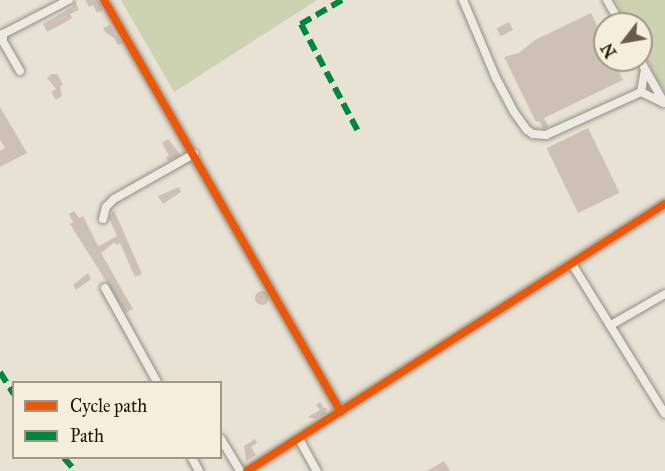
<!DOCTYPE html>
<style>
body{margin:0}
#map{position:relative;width:665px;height:471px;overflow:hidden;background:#e7e2d3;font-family:"IM FELL Great Primer",serif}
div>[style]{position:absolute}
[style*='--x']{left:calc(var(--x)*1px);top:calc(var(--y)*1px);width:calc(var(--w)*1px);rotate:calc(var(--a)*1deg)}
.green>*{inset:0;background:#cdd2b3}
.building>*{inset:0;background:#cec0b5;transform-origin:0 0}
.round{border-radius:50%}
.roads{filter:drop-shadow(0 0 2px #928c82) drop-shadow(0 0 2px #928c82)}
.minor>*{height:8px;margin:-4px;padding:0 4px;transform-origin:4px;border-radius:4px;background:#eceae2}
.quiet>*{height:6px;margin-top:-3px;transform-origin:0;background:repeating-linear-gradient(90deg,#00873e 0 12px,transparent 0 18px)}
.cycleway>*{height:8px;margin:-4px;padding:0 4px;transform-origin:4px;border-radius:4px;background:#e8590c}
span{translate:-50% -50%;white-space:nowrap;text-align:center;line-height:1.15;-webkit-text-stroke:5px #f5eedd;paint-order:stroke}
.legend{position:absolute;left:12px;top:381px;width:210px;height:78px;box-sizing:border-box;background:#f5eedd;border:2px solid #a29785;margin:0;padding:8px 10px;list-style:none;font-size:18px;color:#261400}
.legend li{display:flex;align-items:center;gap:12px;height:30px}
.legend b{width:30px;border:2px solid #a29785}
.north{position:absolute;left:593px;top:12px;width:60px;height:60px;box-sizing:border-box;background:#f5eedd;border:2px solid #a29785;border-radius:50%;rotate:239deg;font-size:16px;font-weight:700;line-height:24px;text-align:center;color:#261400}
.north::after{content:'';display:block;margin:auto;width:21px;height:27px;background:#6a5c4a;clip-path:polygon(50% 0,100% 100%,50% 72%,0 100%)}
</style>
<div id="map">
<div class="green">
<i style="clip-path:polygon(121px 0,317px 0,174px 92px)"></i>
<i style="clip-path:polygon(615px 0,665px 0,665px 93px,641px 49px,641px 24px,628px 24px)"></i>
</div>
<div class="building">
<i style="clip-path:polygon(85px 0,98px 0,103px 10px,97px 13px,93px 5px,89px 7px)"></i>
<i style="clip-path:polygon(75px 1px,79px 10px,70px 14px,72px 18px,64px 23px,47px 32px,43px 24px,72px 7px)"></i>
<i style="clip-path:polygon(591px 13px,605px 42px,605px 60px,614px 60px,623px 80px,544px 118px,549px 127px,543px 129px,539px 121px,536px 122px,504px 57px,519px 53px,535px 40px)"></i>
<i style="left:509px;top:22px;width:9px;height:14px;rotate:63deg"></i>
<i style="clip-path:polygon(110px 25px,114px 33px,122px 43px,118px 45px,114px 38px,106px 33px,103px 28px)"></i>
<i style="clip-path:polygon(52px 74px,57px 74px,63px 85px,60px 86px,62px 96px,56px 100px,51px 92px,56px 89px,47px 78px)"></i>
<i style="clip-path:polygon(0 107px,27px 153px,0 167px,0 151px,5px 148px,0 140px)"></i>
<i style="left:588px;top:128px;width:72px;height:46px;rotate:64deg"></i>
<i style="clip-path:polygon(168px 139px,181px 155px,168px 161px,166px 157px,169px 156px,162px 143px)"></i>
<i style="clip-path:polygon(179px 187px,181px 192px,163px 204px,158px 196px)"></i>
<i style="clip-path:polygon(114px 210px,142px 274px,135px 277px,120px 243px,116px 245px,115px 242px,101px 253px,133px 309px,126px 313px,70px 224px,73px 222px,69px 214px,74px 211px,79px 218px,83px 216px,98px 246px,101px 245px,117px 236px,109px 218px)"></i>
<i style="clip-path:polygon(88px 273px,91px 279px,76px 290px,73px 285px)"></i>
<i class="round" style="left:255px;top:291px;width:14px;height:14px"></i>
<i style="clip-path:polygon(320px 402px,324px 408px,328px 408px,325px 410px,327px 413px,315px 419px,308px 417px,320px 410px,316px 405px)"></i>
<i style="clip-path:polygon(255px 439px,257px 443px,251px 447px,256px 455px,246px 461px,244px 446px)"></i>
<i style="clip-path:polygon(444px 461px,450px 471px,427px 471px)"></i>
</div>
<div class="roads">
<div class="minor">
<i style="--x:104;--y:0;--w:475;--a:60.1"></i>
<i style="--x:463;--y:0;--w:85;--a:67.1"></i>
<i style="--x:496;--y:78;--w:38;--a:62"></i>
<i style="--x:514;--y:112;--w:22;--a:54"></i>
<i style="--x:527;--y:130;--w:7;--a:34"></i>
<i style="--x:533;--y:134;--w:13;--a:4"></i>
<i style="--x:546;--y:135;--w:104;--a:-24.4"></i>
<i style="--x:641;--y:92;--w:25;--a:26"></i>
<i style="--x:607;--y:0;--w:28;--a:60"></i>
<i style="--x:640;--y:60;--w:47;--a:60.7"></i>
<i style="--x:20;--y:71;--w:34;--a:-120"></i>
<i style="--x:3;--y:41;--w:7;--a:-90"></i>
<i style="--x:3;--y:34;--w:74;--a:-27.3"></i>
<i style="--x:641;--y:92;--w:22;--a:-80"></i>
<i style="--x:103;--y:219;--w:12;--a:-76"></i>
<i style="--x:106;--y:207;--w:11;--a:-45"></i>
<i style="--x:114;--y:199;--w:92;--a:-29.4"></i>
<i style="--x:572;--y:264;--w:176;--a:58.2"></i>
<i style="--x:105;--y:288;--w:107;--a:61"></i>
<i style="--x:611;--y:325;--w:62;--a:-29.9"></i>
<i style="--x:221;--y:439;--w:37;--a:59"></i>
<i style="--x:299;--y:439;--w:37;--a:61"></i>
<i style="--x:192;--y:458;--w:15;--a:62"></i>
<i style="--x:247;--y:471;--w:496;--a:-32.6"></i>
</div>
</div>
<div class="quiet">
<i style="--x:342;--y:0;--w:48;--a:149.7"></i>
<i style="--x:301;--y:24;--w:123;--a:62"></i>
<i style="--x:0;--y:372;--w:26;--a:58"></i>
<i style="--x:64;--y:458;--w:12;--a:48"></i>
</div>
<div class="cycleway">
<i style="--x:104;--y:0;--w:475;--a:60.1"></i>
<i style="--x:247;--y:471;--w:496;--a:-32.6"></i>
</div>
<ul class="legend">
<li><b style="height:8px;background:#e8590c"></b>Cycle path</li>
<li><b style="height:8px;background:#00873e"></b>Path</li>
</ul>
<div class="north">N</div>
</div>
